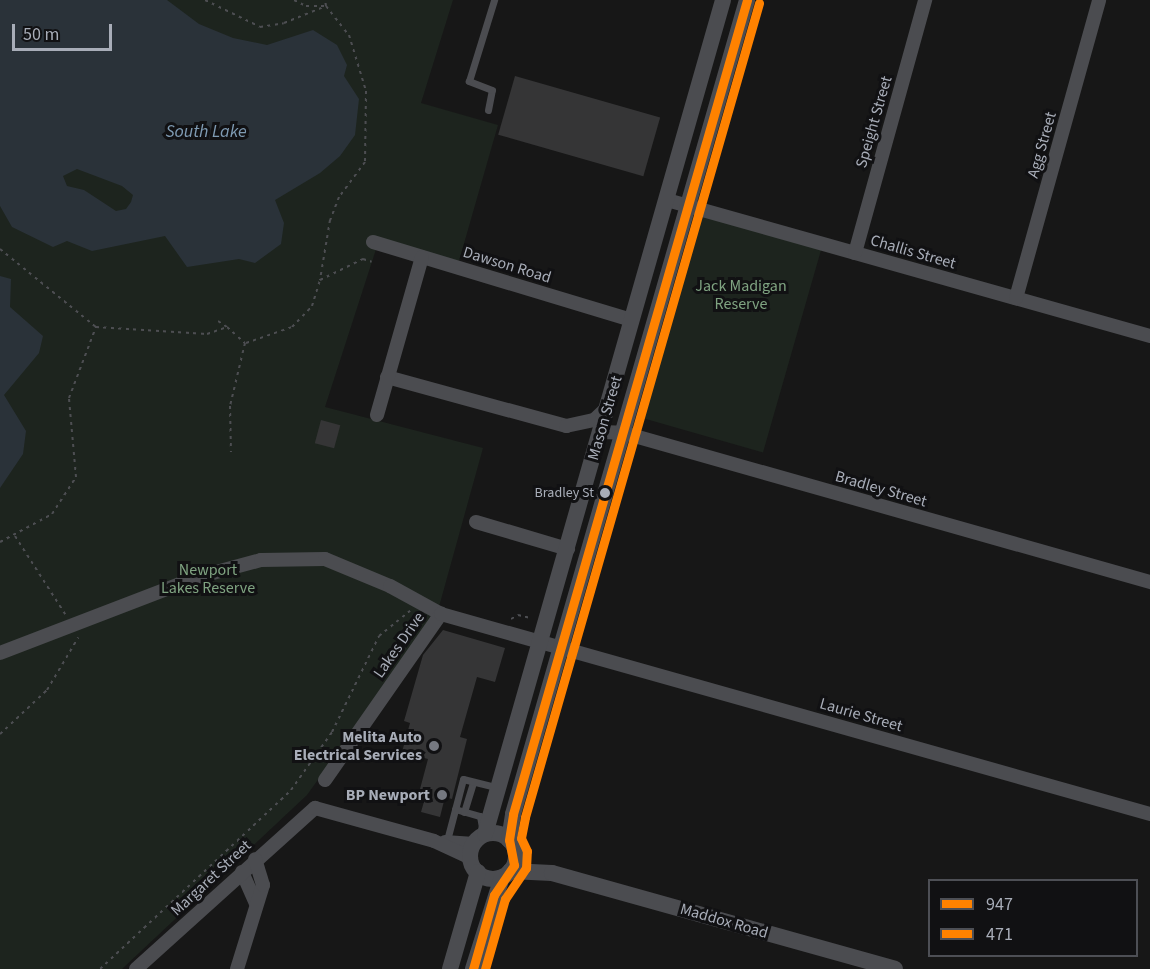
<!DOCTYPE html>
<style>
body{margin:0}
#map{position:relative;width:1150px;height:969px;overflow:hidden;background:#171717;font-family:"Source Sans 3",sans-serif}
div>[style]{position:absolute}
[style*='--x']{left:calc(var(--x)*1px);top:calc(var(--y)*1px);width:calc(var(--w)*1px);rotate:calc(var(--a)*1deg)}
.green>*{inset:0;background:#1d241e;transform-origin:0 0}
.water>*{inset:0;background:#2a3239}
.building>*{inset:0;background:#353536;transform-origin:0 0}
.path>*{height:2px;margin-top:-1px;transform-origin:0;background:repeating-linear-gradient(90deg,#4d4e52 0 3px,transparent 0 7.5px)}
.service>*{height:7px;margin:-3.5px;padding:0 3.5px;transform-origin:3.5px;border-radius:3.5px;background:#4b4c50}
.minor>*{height:14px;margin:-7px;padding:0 7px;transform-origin:7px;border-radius:7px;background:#4b4c50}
.tertiary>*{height:16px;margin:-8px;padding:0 8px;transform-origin:8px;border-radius:8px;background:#4b4c50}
.tertiary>.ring{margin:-8px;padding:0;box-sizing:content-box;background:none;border:16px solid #4b4c50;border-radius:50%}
.bus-1>*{height:9px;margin:-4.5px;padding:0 4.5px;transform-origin:4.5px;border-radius:4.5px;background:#ff8200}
.bus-2>*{height:9px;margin:-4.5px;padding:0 4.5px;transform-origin:4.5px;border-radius:4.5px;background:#ff8200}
.dots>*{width:16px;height:16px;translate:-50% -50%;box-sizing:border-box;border:3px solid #111113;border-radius:50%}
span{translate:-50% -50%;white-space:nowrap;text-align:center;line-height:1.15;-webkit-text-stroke:6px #111113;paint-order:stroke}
.bus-label{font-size:14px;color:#a8adb8}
.right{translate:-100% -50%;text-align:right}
.street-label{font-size:16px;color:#a8adb8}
.park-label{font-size:16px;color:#7fa381}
.poi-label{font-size:16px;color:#a8adb8;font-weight:700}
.water-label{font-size:18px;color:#7f9bb3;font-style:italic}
.legend{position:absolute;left:928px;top:879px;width:210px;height:78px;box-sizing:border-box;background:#111113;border:2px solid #4d4f55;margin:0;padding:8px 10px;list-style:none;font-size:18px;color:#a8adb8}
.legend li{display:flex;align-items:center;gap:12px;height:30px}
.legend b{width:30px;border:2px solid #4d4f55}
.scale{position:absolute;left:12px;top:24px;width:100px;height:27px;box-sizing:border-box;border:3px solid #a8adb8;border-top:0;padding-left:8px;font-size:18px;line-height:21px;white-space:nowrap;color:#a8adb8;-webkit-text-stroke:4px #111113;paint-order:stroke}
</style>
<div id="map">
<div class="green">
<i style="clip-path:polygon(0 0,453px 0,421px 103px,498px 125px,459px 261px,379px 240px,325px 407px,483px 448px,437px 614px,307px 795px,122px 969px,0 969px)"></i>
<i style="left:697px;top:211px;width:130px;height:214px;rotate:16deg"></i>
</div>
<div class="water">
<i style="clip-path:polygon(evenodd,0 0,167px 0,199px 24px,233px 38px,267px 45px,313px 30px,337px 45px,347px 65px,344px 76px,359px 99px,355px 135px,340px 156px,320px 173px,275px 200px,284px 223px,281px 244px,255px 263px,239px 259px,187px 267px,165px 236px,92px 251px,67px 241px,53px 247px,12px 227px,0 206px,0 0,77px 169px,122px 186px,133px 195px,131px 202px,126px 209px,116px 211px,84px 190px,67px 186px,63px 176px,77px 169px)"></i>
<i style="clip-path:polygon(0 276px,11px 279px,10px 307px,43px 336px,39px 353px,4px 395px,26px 431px,23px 454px,0 488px)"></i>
</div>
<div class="building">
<i style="left:515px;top:76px;width:151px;height:61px;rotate:16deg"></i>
<i style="left:321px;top:420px;width:20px;height:24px;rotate:15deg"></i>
<i style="clip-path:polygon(443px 630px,505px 648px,495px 682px,477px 677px,460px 737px,467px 739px,452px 799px,445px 797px,440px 817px,421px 812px,427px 791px,420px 789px,428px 759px,402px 752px,410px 723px,404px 721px,423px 655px)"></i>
</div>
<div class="path">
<i style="--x:205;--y:0;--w:61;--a:26.1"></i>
<i style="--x:260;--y:27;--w:24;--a:-9"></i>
<i style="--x:284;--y:23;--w:45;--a:-22"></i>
<i style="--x:326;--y:6;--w:6;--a:-99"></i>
<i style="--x:294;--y:0;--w:13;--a:27"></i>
<i style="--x:306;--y:6;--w:20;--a:0"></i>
<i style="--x:326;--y:6;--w:37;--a:52"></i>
<i style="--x:349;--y:35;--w:59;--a:73.1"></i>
<i style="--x:366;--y:91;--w:71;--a:90.8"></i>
<i style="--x:365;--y:162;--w:44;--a:126.6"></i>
<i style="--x:339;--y:197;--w:25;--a:111"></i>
<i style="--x:330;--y:220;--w:61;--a:99.5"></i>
<i style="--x:320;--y:280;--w:48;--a:-26"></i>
<i style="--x:363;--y:259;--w:9;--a:18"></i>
<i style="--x:0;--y:249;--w:124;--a:39.1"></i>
<i style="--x:96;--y:327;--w:111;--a:3.6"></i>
<i style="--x:207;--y:334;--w:21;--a:-19"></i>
<i style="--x:227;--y:327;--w:24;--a:42"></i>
<i style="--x:245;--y:343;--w:65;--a:103.4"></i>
<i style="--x:230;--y:406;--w:46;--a:88.8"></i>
<i style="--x:218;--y:321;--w:11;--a:34"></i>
<i style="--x:246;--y:343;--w:49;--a:-19.2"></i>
<i style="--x:292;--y:327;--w:29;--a:-46"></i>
<i style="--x:312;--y:306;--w:27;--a:-73"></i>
<i style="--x:15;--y:536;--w:93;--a:57.3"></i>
<i style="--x:0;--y:542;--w:59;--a:-28.3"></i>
<i style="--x:52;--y:514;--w:44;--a:-57"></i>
<i style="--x:76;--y:477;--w:79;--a:-95.1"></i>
<i style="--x:69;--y:398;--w:76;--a:-69.2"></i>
<i style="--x:511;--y:619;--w:8;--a:-30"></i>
<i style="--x:518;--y:615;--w:13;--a:13"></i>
<i style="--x:0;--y:734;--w:64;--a:-43.1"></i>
<i style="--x:47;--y:690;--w:61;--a:-59.2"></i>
<i style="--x:100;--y:969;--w:262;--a:-43.1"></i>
<i style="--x:291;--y:790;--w:71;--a:-54.7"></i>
<i style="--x:332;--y:732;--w:107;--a:-63.9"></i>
<i style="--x:379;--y:636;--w:40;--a:-39"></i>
</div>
<div class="service">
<i style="--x:488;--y:110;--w:20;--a:-79"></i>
<i style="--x:492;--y:90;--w:25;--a:-159"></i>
<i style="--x:469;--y:81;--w:85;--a:-72.8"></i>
<i style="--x:455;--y:809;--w:26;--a:16"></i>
<i style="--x:480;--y:816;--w:11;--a:80"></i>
<i style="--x:464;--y:812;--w:31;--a:-73"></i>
<i style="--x:446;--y:844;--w:67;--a:-75.3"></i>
<i style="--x:463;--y:779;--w:36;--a:14"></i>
</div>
<div class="minor">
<i style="--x:667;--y:200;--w:502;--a:15.73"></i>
<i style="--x:373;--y:242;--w:270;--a:16.8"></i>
<i style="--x:855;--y:253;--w:263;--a:-74.5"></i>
<i style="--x:1016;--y:298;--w:309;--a:-74.4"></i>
<i style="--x:387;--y:377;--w:186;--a:15.3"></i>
<i style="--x:566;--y:426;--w:29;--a:-12"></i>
<i style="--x:594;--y:420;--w:18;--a:-43"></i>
<i style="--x:377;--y:415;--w:164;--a:-74.1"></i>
<i style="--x:601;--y:432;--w:23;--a:2"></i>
<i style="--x:624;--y:433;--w:547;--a:15.82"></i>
<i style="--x:476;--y:522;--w:96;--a:16.4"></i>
<i style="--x:0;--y:653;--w:212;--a:-21"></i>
<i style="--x:198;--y:577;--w:65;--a:-15.1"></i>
<i style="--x:261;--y:560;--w:64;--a:-0.9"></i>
<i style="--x:325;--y:559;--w:70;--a:22.6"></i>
<i style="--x:390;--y:586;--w:58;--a:28.8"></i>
<i style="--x:325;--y:780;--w:203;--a:-55.1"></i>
<i style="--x:441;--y:614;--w:737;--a:15.75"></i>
<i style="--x:445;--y:842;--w:29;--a:4"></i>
<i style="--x:242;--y:872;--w:34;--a:66"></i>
<i style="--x:136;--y:969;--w:241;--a:-42"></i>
<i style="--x:315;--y:808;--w:123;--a:15.5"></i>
<i style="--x:434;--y:841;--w:41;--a:24.7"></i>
<i style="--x:237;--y:969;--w:88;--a:-72.8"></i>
<i style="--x:263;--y:885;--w:27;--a:-107"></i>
</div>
<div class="tertiary">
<i class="ring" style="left:470px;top:833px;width:30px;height:30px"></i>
<i style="--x:485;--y:834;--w:867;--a:-74.07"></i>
<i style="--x:509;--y:840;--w:26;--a:-81"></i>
<i style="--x:513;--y:814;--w:847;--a:-73.96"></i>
<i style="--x:510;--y:871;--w:42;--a:2.7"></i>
<i style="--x:552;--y:873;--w:356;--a:15.6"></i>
<i style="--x:450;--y:969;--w:101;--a:-73.9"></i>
<i style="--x:473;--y:969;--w:96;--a:-72.5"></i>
</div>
<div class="bus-1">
<i style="--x:473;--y:969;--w:77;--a:-74.2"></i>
<i style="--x:494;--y:895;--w:36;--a:-56"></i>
<i style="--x:514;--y:865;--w:25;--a:-101"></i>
<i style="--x:509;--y:840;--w:26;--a:-81"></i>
<i style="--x:513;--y:814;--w:847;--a:-73.96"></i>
</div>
<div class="bus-2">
<i style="--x:485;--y:969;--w:73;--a:-74.1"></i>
<i style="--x:505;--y:899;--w:37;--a:-56"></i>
<i style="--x:526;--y:868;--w:17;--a:-87"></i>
<i style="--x:527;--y:851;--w:14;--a:-115"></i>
<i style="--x:521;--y:838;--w:21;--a:-79"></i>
<i style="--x:525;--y:817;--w:847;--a:-73.96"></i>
</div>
<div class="dots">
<i style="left:605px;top:493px;background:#a8adb8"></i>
<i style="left:434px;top:746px;background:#757880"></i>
<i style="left:442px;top:795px;background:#757880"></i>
</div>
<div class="bus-label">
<span class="right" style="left:594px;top:493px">Bradley St</span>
</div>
<div class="street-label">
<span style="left:874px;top:122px;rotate:-74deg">Speight Street</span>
<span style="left:1042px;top:145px;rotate:-74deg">Agg Street</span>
<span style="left:913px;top:252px;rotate:16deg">Challis Street</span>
<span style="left:507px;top:265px;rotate:17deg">Dawson Road</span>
<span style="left:605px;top:418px;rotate:-74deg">Mason Street</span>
<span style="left:881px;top:489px;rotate:16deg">Bradley Street</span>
<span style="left:399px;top:645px;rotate:-55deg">Lakes Drive</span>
<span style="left:861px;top:715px;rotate:16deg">Laurie Street</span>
<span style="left:211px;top:878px;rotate:-43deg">Margaret Street</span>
<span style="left:724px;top:921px;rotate:16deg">Maddox Road</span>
</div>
<div class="park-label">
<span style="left:741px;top:295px">Jack Madigan<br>Reserve</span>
<span style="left:208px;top:579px">Newport<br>Lakes Reserve</span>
</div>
<div class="poi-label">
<span class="right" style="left:422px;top:746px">Melita Auto<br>Electrical Services</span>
<span class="right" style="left:430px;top:795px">BP Newport</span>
</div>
<div class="water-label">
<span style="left:206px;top:132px">South Lake</span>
</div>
<ul class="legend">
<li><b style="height:8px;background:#ff8200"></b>947</li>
<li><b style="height:8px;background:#ff8200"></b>471</li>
</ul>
<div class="scale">50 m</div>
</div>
